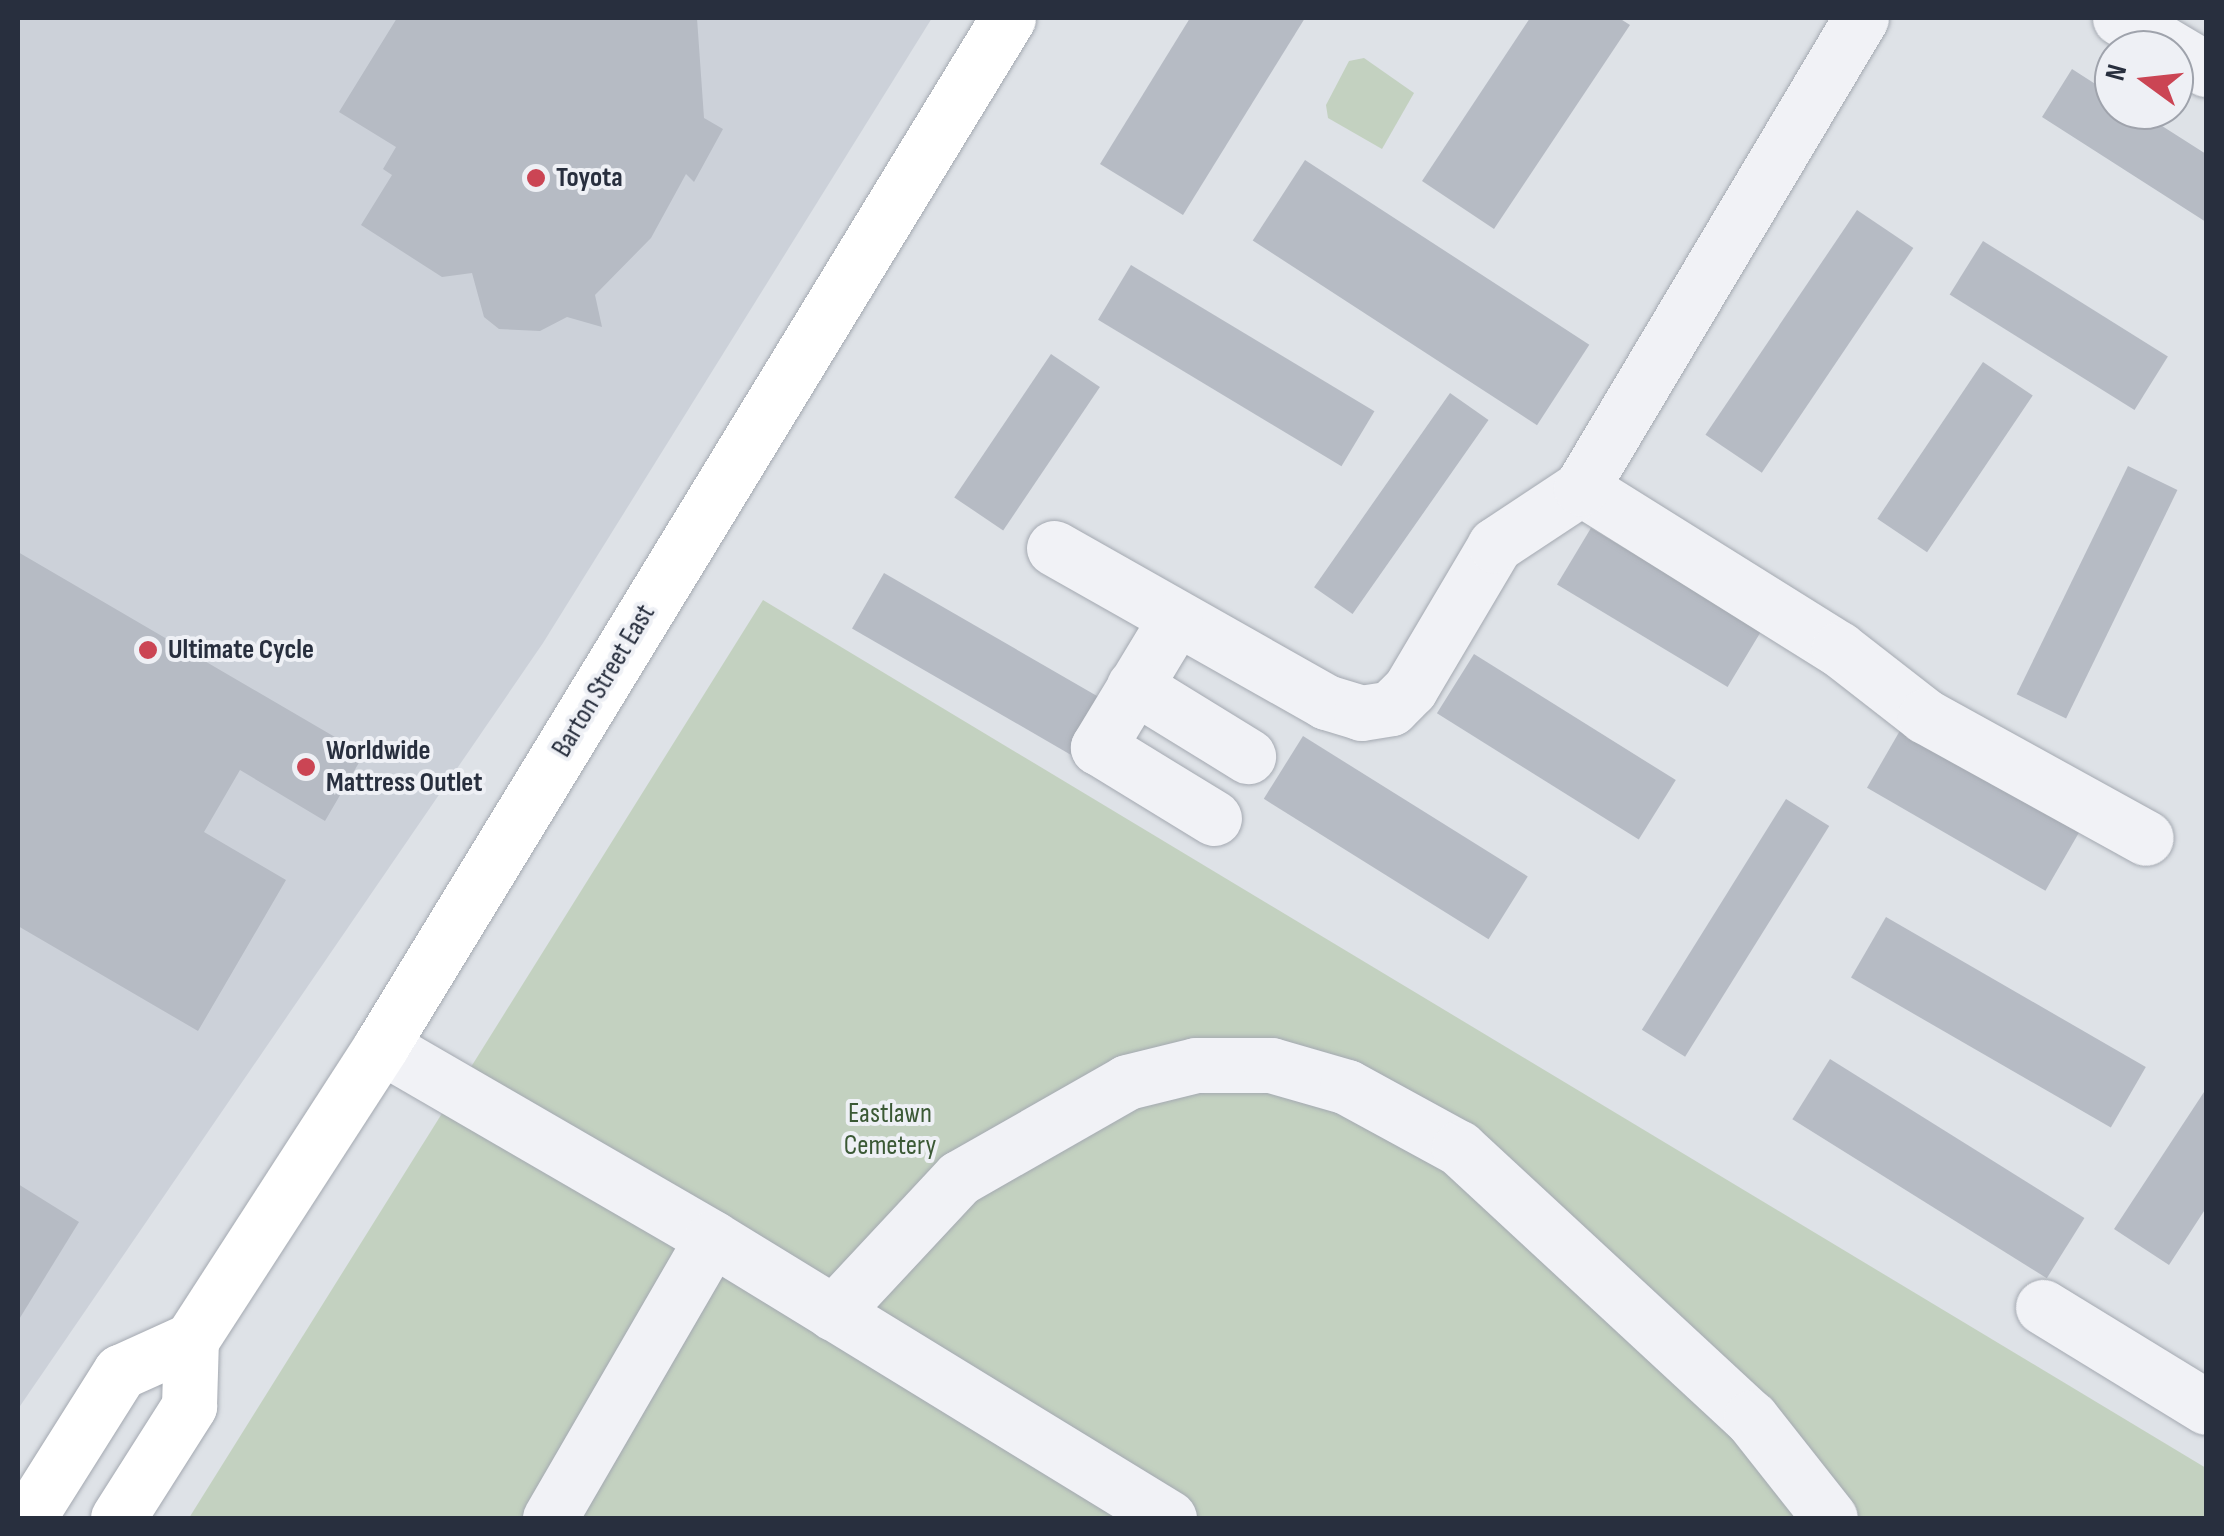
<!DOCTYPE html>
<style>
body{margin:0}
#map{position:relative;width:2224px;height:1536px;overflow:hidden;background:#dee2e7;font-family:"Sofia Sans Condensed",sans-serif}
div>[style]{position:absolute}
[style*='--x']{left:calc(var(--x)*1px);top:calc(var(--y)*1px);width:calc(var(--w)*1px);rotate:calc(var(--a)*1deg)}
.built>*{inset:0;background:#ccd1d9}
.green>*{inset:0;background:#c3d1c0}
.building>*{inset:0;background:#b6bbc4;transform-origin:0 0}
.roads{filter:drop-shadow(0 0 2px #a4a9b1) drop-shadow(0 0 2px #a4a9b1)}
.minor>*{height:55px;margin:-27.5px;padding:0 27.5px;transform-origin:27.5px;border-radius:27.5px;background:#f1f2f6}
.major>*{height:55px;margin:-27.5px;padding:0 27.5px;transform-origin:27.5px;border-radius:27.5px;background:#fff}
.dots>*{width:28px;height:28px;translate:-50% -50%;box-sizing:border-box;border:5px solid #eef0f5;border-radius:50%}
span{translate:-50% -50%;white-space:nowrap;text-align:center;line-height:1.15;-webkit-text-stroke:8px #eef0f5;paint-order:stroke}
.poi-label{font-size:28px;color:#282f3e;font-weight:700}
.left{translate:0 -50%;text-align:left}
.street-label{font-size:28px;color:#282f3e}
.park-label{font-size:28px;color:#3b5935}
.frame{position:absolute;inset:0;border:20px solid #282f3e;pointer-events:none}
.north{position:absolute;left:2094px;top:30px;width:100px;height:100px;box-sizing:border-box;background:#eef0f5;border:2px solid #9fa3ac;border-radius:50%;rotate:285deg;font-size:28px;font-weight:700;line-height:40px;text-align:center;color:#282f3e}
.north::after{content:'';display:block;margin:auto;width:35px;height:45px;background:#cb4554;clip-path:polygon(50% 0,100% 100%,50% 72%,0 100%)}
</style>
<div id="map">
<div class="built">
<i style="clip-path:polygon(18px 18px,932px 18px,543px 643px,18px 1409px)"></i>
</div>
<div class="green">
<i style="clip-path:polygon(1364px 58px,1414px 93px,1382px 149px,1328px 118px,1326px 105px,1349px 61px)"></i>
<i style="clip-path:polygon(763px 600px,2206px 1468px,2206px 1518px,189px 1518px)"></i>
</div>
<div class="building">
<i style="clip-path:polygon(397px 18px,697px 18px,704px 118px,723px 129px,694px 182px,686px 174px,651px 238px,595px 295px,602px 327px,567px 317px,540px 331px,499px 329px,484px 317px,472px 273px,442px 277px,361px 225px,392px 175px,383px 169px,396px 147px,339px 112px)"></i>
<i style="clip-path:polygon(1190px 18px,1305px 18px,1183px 215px,1100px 164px)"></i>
<i style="clip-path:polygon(1530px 18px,1619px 18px,1630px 25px,1494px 229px,1422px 181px)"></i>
<i style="clip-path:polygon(2072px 69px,2114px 96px,2114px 110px,2137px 110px,2206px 154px,2206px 222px,2042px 117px)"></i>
<i style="left:1305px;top:160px;width:339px;height:96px;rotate:33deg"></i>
<i style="left:1857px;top:210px;width:68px;height:271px;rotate:34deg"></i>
<i style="left:1983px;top:241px;width:218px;height:63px;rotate:32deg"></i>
<i style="left:1131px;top:265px;width:284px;height:64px;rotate:31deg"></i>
<i style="left:1051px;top:354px;width:59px;height:173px;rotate:34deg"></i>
<i style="left:1983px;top:362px;width:60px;height:189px;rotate:34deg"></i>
<i style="left:1450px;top:393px;width:47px;height:237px;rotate:35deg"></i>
<i style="left:2128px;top:466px;width:55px;height:254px;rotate:26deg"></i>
<i style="left:1591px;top:528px;width:199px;height:66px;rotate:31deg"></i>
<i style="clip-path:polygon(18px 552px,364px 754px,325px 821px,240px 770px,204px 832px,286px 880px,198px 1031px,18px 926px)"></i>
<i style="left:884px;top:573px;width:257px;height:64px;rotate:30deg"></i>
<i style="left:1474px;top:654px;width:238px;height:70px;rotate:32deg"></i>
<i style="left:1909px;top:715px;width:206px;height:84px;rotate:30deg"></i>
<i style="left:1303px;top:736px;width:265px;height:74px;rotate:32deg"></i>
<i style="left:1786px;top:799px;width:51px;height:272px;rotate:32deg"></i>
<i style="left:1886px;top:917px;width:300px;height:70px;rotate:30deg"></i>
<i style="left:1830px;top:1059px;width:300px;height:71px;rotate:32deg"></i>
<i style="clip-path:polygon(2206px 1089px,2206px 1208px,2169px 1265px,2114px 1229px)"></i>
<i style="clip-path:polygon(18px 1184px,79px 1222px,18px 1321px)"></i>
</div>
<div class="roads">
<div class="minor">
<i style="--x:2120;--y:18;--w:100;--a:30.7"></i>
<i style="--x:1581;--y:488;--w:304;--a:32"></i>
<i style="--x:1839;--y:649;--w:109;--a:37.9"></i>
<i style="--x:1925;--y:716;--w:252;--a:28.9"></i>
<i style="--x:1054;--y:548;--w:313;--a:29.5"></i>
<i style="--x:1326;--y:702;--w:37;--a:17"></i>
<i style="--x:1361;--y:713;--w:30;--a:-9"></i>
<i style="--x:1391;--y:708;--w:27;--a:-45"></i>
<i style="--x:1410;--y:689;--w:167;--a:-59.4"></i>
<i style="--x:1495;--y:545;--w:103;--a:-33.5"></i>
<i style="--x:1581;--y:488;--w:547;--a:-59.22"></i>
<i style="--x:1175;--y:620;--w:149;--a:121.2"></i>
<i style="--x:1098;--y:747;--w:136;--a:31.5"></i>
<i style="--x:1134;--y:686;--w:134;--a:31.6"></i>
<i style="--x:381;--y:1046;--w:383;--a:30.1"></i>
<i style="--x:712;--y:1238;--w:536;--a:31.5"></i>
<i style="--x:2043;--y:1307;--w:191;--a:31.5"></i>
<i style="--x:833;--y:1313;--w:185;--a:-47"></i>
<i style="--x:959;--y:1178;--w:193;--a:-29.7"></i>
<i style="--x:1127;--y:1082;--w:71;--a:-13.8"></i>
<i style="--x:1196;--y:1065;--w:75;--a:0"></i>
<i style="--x:1271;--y:1065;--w:79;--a:16.1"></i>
<i style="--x:1347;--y:1087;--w:128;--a:28.6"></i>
<i style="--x:1459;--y:1148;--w:398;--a:42.8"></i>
<i style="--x:1751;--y:1418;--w:127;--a:51.7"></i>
<i style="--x:550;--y:1518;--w:323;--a:-59.9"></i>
</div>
<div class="major">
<i style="--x:28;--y:1518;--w:173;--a:-57.8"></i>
<i style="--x:120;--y:1372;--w:78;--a:-24.3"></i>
<i style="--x:118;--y:1518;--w:133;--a:-57.6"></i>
<i style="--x:189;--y:1406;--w:66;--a:-88.3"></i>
<i style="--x:191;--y:1340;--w:350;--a:-57.1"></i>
<i style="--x:381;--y:1046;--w:1204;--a:-58.62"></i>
</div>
</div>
<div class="dots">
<i style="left:536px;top:178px;background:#cb4554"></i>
<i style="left:148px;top:650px;background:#cb4554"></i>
<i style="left:306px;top:767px;background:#cb4554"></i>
</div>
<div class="poi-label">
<span class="left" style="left:556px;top:178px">Toyota</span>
<span class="left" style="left:168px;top:650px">Ultimate Cycle</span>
<span class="left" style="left:326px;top:767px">Worldwide<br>Mattress Outlet</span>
</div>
<div class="street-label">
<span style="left:604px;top:681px;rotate:-59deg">Barton Street East</span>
</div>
<div class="park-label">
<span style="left:890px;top:1130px">Eastlawn<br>Cemetery</span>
</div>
<div class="frame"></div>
<div class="north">N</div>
</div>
